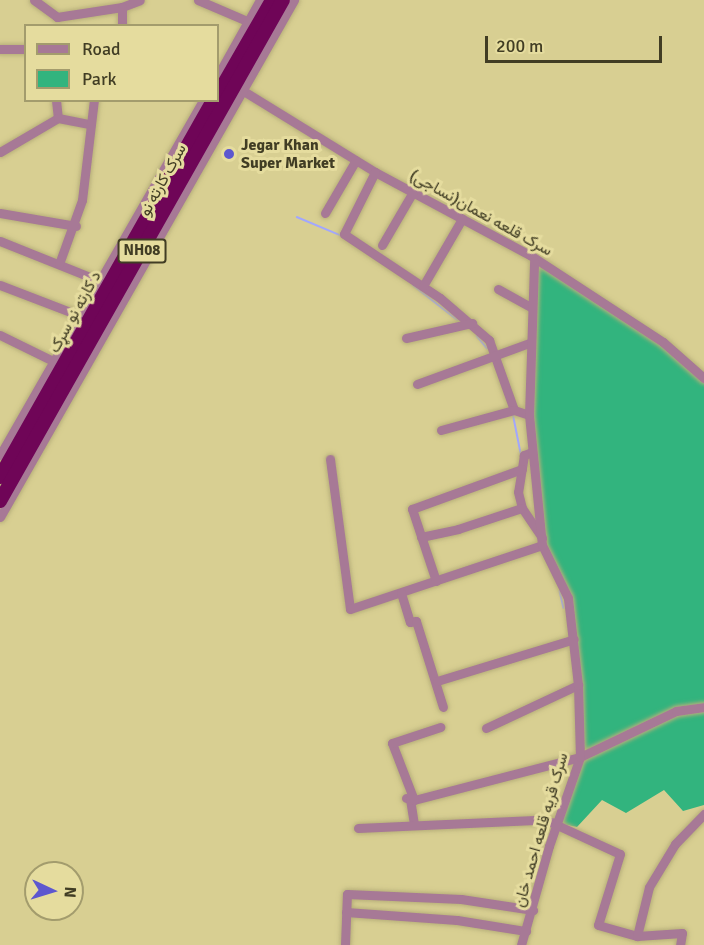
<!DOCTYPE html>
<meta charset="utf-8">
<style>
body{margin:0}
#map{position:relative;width:704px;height:945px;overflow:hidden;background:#d8cf92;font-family:Signika,Vazirmatn,sans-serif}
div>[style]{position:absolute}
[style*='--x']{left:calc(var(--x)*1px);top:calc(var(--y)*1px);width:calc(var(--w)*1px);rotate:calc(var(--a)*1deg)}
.green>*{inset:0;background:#32b47e}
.stream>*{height:1.5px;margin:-0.75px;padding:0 0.75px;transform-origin:0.75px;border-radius:0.75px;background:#a2a7fd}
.roads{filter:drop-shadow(0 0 2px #b7af7a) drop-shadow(0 0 2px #b7af7a)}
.minor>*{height:9px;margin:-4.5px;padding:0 4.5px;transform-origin:4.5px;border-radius:4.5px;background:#a77996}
.highway>*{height:14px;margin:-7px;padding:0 7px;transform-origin:7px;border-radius:7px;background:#6f0557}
.dots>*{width:16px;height:16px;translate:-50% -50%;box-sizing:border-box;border:3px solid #e5dc9e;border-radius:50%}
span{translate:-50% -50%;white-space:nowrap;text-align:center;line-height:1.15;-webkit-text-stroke:6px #e5dc9e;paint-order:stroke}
.shield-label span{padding:2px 4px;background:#e5dc9e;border:2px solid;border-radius:4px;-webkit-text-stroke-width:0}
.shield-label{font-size:15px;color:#413d24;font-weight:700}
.poi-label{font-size:16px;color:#413d24;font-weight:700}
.left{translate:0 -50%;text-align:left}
.street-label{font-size:16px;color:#413d24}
.legend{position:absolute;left:24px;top:24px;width:195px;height:78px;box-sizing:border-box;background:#e5dc9e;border:2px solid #a39c6d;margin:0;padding:8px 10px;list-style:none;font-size:18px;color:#413d24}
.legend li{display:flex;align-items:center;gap:12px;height:30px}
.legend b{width:30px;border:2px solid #a39c6d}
.north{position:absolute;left:24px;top:861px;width:60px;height:60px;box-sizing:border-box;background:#e5dc9e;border:2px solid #a39c6d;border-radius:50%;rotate:94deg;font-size:16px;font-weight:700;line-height:24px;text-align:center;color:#413d24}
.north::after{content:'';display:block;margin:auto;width:21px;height:27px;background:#5d57cf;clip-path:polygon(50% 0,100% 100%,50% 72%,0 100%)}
.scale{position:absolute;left:485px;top:36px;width:177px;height:27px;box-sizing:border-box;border:3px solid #413d24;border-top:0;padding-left:8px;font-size:18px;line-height:21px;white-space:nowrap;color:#413d24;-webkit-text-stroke:4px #e5dc9e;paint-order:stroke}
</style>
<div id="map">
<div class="green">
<i style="clip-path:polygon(534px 261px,601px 300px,704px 378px,704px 805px,683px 811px,664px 790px,626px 813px,602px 800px,577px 827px,557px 823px,580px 757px,568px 598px,542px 545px,529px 415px)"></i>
</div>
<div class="stream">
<i style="--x:297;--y:217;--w:47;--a:22.7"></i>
<i style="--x:413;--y:285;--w:58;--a:38"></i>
<i style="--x:477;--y:336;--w:16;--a:50"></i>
<i style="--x:513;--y:413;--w:41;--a:78.7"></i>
<i style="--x:560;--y:591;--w:17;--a:77"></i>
</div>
<div class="roads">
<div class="minor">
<i style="--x:34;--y:0;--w:29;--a:36"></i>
<i style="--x:57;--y:17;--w:66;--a:-8.7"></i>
<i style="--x:122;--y:7;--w:19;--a:-21"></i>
<i style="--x:198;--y:0;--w:53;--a:23.2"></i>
<i style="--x:122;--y:26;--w:19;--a:-90"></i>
<i style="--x:0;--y:49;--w:26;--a:0"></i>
<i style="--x:218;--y:75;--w:86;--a:-60.8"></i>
<i style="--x:237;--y:87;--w:162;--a:31.6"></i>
<i style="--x:375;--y:172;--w:176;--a:28.2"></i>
<i style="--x:530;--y:255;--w:159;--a:33.2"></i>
<i style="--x:663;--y:342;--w:55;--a:41.3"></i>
<i style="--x:56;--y:100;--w:18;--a:84"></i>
<i style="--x:0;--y:152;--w:67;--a:-30.4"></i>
<i style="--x:58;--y:118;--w:32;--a:11"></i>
<i style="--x:375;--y:172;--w:69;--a:116.6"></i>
<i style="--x:344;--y:234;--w:115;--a:33.7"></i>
<i style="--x:440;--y:298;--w:65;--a:40.6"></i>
<i style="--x:489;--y:340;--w:74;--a:70.3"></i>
<i style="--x:0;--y:213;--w:77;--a:9.7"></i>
<i style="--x:325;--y:213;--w:61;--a:-59.7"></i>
<i style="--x:0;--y:241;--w:108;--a:21.8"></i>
<i style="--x:382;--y:245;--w:61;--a:-59.7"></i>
<i style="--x:59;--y:264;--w:68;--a:-70.2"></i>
<i style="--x:82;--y:200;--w:101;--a:-83.2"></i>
<i style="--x:0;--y:285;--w:84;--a:21"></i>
<i style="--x:423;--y:286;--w:78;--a:-59.8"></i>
<i style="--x:498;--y:289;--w:39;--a:29"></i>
<i style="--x:0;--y:335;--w:59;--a:26.1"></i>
<i style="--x:406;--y:338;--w:68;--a:-12.8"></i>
<i style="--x:417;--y:384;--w:119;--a:-20.1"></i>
<i style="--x:441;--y:430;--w:76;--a:-15.3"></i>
<i style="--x:514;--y:410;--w:16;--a:18"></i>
<i style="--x:532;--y:452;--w:9;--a:159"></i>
<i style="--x:524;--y:455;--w:37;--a:99"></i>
<i style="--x:518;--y:492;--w:16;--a:76"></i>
<i style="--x:522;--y:508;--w:36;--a:56"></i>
<i style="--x:0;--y:455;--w:409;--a:-60.2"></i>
<i style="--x:330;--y:459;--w:151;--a:82.4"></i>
<i style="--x:350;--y:609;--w:202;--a:-18.4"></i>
<i style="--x:0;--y:517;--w:595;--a:-60.37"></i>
<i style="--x:421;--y:537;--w:38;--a:-12"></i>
<i style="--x:458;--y:529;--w:67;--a:-18.2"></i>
<i style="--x:436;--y:581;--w:76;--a:-108.4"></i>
<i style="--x:412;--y:509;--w:117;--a:-20"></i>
<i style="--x:401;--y:593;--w:30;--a:73"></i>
<i style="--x:410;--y:622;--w:6;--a:-9"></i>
<i style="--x:416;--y:621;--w:90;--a:72.6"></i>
<i style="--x:437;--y:681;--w:143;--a:-17"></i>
<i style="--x:486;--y:728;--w:102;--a:-25.1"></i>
<i style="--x:406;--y:798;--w:8;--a:14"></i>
<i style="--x:414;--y:800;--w:171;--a:-14.5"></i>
<i style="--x:580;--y:757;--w:106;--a:-25.6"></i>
<i style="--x:676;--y:711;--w:28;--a:-8"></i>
<i style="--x:410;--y:799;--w:25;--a:81"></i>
<i style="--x:414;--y:800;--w:61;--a:-111.1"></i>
<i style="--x:392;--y:743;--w:51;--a:-18.4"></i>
<i style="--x:557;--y:825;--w:69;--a:24.7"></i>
<i style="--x:620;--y:854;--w:74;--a:107.2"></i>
<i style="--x:598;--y:925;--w:41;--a:15.8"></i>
<i style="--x:637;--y:936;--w:45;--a:-3.8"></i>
<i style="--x:682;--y:933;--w:12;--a:99"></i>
<i style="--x:358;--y:828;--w:177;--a:-2.6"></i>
<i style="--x:535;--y:820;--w:22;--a:8"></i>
<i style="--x:346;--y:912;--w:111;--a:4.1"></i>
<i style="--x:457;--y:920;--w:70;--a:9.1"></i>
<i style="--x:637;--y:936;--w:50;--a:-76.2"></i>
<i style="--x:649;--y:887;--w:50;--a:-58.8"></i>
<i style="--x:675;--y:844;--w:42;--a:-46"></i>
<i style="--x:345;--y:945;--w:51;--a:-87.8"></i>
<i style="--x:347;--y:894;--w:114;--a:2.5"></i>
<i style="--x:461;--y:899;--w:73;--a:8.7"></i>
<i style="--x:521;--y:945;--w:103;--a:-74.2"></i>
<i style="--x:549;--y:846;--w:94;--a:-70.8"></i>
<i style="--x:580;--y:757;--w:72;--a:-91.6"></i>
<i style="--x:578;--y:685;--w:88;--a:-96.6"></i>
<i style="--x:568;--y:598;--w:59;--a:-116.1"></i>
<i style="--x:542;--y:545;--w:131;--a:-95.7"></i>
<i style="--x:529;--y:415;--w:154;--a:-88.1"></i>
</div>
<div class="highway">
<i style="--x:218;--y:94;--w:108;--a:-60.1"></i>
<i style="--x:0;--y:477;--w:433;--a:-60.5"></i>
<i style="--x:0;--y:501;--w:575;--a:-60.54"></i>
</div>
</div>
<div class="dots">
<i style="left:229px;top:154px;background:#5d57cf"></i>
</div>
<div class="shield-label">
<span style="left:142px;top:251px">NH08</span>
</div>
<div class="poi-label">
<span class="left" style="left:241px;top:154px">Jegar Khan<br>Super Market</span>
</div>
<div class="street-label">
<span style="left:163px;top:180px;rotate:-61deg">سرک کارته نو</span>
<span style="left:481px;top:213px;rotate:29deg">سرک قلعه نعمان(نساجی)</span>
<span style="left:75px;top:312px;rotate:-61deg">د کارته نو سړک</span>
<span style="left:541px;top:830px;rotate:-74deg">سرک قریه قلعه احمد خان</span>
</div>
<ul class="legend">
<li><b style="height:8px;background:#a77996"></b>Road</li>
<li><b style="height:16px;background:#32b47e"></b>Park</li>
</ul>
<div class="north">N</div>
<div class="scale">200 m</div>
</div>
